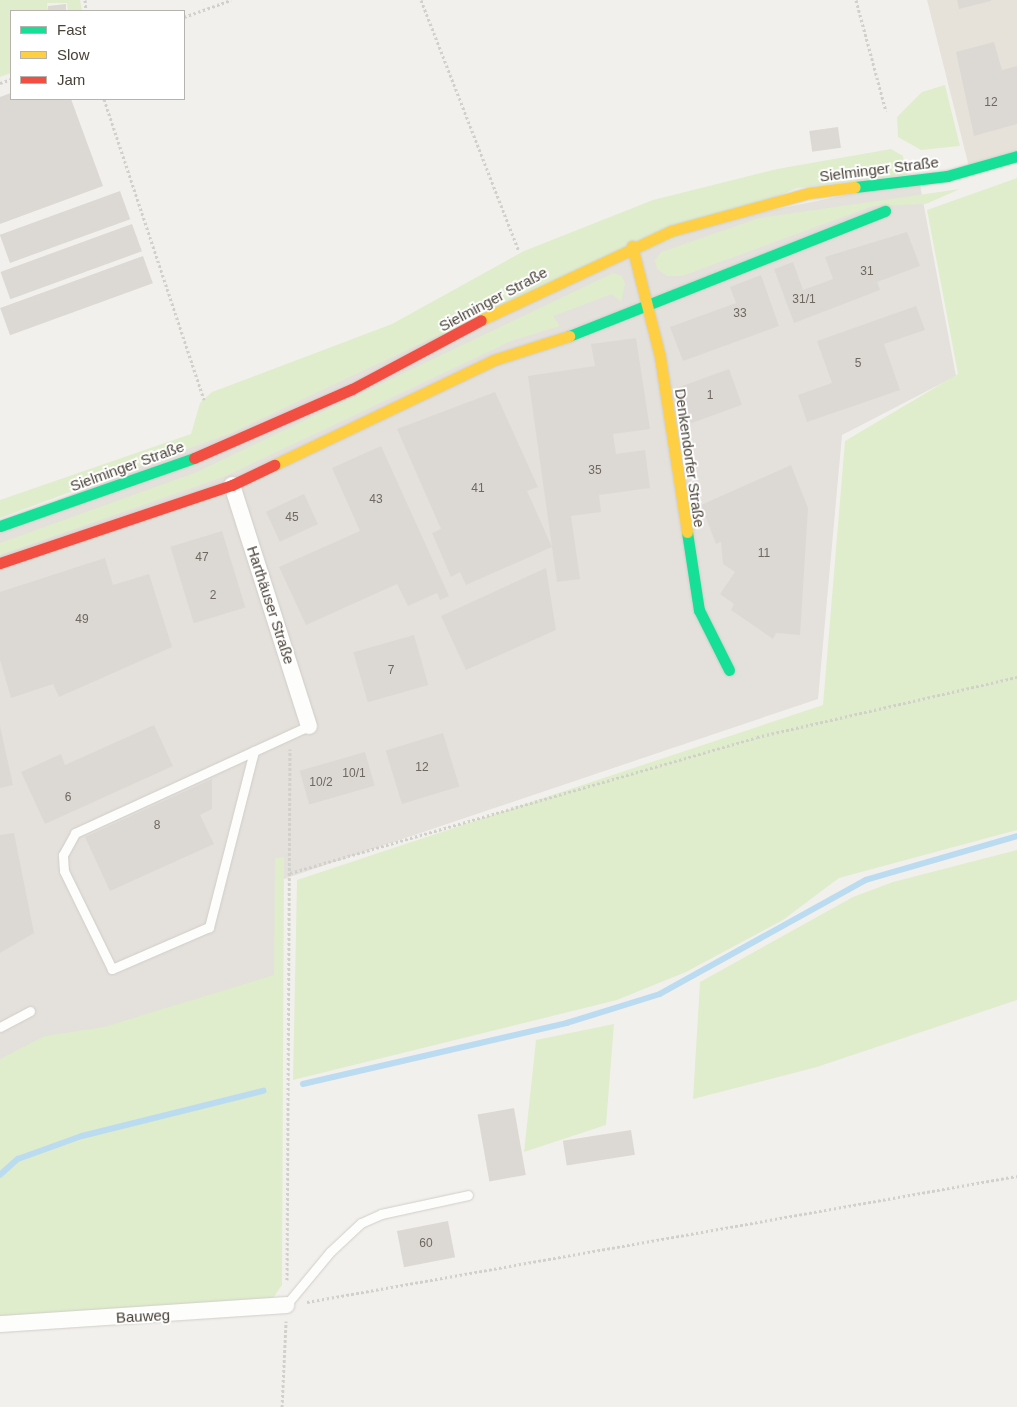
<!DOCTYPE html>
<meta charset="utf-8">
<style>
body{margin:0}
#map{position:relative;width:1017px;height:1407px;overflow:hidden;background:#f2f0ec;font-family:Arial,sans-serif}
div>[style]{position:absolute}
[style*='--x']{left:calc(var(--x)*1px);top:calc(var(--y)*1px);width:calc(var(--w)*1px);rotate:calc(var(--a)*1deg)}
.residential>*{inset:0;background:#e6e2d9}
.industrial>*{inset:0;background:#e4e0db}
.green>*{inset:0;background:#dfedcc}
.stream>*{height:5.5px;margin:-2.75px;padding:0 2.75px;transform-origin:2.75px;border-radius:2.75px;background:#bbdbf1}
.building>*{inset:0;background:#dcd9d4;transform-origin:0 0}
.path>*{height:3px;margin-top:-1.5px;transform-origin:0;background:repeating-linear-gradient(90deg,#d2d0ca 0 2.5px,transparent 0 5px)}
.roads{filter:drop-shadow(0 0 1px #d0cec9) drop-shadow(0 0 1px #d0cec9)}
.lane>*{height:9px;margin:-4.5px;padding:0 4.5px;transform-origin:4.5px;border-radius:4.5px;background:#fdfdfc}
.street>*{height:16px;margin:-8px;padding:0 8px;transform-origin:8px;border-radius:8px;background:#fdfdfc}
.fast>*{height:11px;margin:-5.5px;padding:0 5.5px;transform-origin:5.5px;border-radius:5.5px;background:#16e098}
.slow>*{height:11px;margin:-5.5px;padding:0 5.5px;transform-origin:5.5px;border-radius:5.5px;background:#ffcf43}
.jam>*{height:11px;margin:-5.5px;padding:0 5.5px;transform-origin:5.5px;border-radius:5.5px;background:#f24e42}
span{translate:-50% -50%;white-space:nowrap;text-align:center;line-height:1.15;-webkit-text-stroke:4px #fff;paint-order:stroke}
.number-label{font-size:12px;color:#6e685f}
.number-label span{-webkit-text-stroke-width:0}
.street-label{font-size:15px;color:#494237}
.legend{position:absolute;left:10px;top:10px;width:175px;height:90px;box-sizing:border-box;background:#fff;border:1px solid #b6b3af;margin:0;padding:6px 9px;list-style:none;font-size:15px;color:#494237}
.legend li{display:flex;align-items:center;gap:10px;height:25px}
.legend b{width:25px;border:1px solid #b6b3af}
</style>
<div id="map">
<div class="residential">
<i style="clip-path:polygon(927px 0,1017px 0,1017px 157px,970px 171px)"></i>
</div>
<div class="industrial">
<i style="clip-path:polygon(919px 180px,956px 376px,842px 435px,818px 699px,278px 881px,280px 978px,0 1061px,0 526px,671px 231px)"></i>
</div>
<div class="green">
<i style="clip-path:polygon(0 0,80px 0,82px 11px,68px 11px,67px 3px,47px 3px,48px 11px,11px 11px,11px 73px,0 77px)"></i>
<i style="clip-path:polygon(945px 85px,960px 146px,921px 150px,898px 137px,897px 117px,922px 92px)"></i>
<i style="clip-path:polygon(891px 149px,903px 156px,907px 175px,797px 188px,428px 340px,231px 433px,0 518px,0 500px,191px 434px,200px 403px,212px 392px,392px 324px,524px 251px,653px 200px,777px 169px)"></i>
<i style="clip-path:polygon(1017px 178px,1017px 830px,839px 878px,783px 920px,686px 972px,617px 1000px,293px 1080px,297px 880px,823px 705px,845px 441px,958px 374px,927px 210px)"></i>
<i style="clip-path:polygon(960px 189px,926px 204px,873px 206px,682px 276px,667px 276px,657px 269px,655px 260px,661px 252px,759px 218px)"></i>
<i style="clip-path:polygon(613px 273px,622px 276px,625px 284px,621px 302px,612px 294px,553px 316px,560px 326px,511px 341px,226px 476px,0 555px,0 543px,197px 472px)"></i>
<i style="clip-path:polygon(1017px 850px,1017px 1000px,817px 1067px,693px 1099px,700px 982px,853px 897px,893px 882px)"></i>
<i style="clip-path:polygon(284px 857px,282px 1285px,273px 1298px,0 1320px,0 1059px,45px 1036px,104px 1027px,274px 975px,275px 858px)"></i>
<i style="clip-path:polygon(614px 1024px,606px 1125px,524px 1152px,536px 1040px)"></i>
</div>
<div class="stream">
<i style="--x:303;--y:1084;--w:271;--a:-13"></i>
<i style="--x:567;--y:1023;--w:97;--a:-17.3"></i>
<i style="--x:660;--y:994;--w:235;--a:-29"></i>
<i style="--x:866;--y:880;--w:157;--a:-16.2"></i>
<i style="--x:0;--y:1175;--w:24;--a:-42"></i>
<i style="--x:18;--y:1159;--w:68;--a:-19.8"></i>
<i style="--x:82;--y:1136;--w:187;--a:-14"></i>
</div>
<div class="building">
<i style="clip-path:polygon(957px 0,991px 0,991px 1px,959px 9px)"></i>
<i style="clip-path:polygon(66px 4px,66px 11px,48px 11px,48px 6px)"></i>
<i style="clip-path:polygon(994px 42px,1002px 70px,1017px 66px,1017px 124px,974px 136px,956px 52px)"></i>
<i style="clip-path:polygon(11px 93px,11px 99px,71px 99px,103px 186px,0 224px,0 97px)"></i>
<i style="left:838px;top:127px;width:21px;height:29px;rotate:82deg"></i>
<i style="left:120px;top:191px;width:30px;height:128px;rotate:70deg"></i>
<i style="left:132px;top:224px;width:29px;height:140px;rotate:70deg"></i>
<i style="clip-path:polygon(907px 232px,920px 266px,877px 282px,880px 290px,794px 323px,774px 269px,793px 262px,803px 290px,833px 279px,825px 257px)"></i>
<i style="left:143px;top:256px;width:29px;height:152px;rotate:70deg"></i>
<i style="clip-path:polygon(761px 275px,779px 326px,683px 361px,670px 327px,736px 303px,730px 287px)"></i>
<i style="clip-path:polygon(916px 306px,925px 330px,884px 344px,900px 390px,807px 422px,798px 395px,832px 383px,817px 341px)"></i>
<i style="clip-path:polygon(636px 338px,650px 429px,613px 434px,616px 454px,645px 450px,650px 488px,599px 495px,601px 512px,571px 516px,580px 579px,557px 582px,552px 547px,466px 585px,460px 572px,451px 577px,432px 533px,441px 529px,397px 429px,495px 392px,538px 487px,527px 491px,552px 547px,528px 376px,595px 366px,591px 344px)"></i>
<i style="left:729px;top:369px;width:38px;height:54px;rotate:70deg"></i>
<i style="clip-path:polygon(381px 446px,449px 596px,440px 600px,437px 593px,408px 606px,397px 584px,306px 625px,279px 567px,360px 531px,332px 468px)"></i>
<i style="clip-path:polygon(791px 465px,808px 508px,800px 635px,776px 633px,773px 639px,731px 610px,734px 604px,720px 594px,735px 572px,723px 564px,721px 542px,716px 544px,701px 505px)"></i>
<i style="left:304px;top:494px;width:33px;height:42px;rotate:65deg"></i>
<i style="left:222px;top:531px;width:80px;height:54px;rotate:73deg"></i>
<i style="clip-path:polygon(105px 558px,113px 585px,149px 574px,172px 647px,59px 697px,53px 684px,11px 698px,0 660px,0 592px)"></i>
<i style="clip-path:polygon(546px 568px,556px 630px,466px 670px,441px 616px)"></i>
<i style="left:414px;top:635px;width:52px;height:63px;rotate:74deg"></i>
<i style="clip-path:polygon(154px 725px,173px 766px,45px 824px,21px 772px,61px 754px,65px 765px)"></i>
<i style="clip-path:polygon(0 726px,13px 785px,0 788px)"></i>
<i style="left:443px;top:733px;width:56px;height:60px;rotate:73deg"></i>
<i style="left:365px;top:752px;width:35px;height:68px;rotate:74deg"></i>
<i style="clip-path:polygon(212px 779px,212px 809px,200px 815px,214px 844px,110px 891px,85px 837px)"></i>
<i style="clip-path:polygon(14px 833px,34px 933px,0 953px,0 835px)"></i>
<i style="left:514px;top:1108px;width:68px;height:37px;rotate:80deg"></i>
<i style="left:631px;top:1130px;width:25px;height:69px;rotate:81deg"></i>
<i style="left:448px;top:1221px;width:37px;height:52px;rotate:79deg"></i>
</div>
<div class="path">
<i style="--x:85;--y:0;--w:11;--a:85"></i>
<i style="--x:421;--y:0;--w:269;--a:68.7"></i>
<i style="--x:856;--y:0;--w:115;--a:74.9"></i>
<i style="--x:184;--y:17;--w:50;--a:-19.9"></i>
<i style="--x:0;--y:83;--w:12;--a:-20"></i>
<i style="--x:104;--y:99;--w:317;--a:71.6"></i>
<i style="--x:290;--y:873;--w:486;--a:-16.2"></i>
<i style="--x:757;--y:737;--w:267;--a:-13"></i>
<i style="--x:287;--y:1280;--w:531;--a:-89.68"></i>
<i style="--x:307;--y:1302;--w:721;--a:-10.06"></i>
<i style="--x:282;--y:1407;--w:86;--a:-87.3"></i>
</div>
<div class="roads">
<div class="lane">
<i style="--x:254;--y:751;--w:182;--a:104.3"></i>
<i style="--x:209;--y:927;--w:106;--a:156.6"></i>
<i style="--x:112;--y:969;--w:109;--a:-116.1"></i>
<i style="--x:64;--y:871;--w:16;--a:-94"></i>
<i style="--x:63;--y:855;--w:25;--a:-61"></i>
<i style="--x:75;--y:833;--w:257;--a:-24.6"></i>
<i style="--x:0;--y:1027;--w:34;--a:-28"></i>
<i style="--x:286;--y:1305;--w:69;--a:-50.3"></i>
<i style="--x:330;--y:1252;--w:42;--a:-43.1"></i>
<i style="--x:361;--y:1223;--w:22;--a:-24"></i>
<i style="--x:381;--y:1214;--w:89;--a:-12.3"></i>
</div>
<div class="street">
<i style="--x:232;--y:485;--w:253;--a:72.3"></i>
<i style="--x:0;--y:1324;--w:287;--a:-3.8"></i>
</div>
<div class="fast">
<i style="--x:855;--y:187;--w:93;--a:-6.8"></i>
<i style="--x:947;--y:176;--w:73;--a:-15.9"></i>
<i style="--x:569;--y:336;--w:340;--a:-21.6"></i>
<i style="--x:0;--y:526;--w:206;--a:-19.3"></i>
<i style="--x:687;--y:532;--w:79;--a:81.3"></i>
<i style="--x:699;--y:610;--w:67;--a:63.4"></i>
</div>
<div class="slow">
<i style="--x:632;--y:246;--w:114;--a:75.8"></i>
<i style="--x:660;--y:357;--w:177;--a:81.2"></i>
<i style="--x:481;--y:320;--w:210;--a:-25.1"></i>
<i style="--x:671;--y:231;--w:143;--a:-15.4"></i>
<i style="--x:809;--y:193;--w:46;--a:-7.4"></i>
<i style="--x:274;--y:465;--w:244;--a:-25.5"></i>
<i style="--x:494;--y:360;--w:79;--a:-17.7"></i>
</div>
<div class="jam">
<i style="--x:194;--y:458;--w:172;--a:-23.6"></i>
<i style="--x:352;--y:389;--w:146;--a:-28.1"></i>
<i style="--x:0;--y:563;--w:245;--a:-18.6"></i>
<i style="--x:232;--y:485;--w:47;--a:-25.5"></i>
</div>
</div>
<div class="number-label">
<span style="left:991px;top:103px">12</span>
<span style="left:867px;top:272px">31</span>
<span style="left:804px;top:300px">31/1</span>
<span style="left:740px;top:314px">33</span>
<span style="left:858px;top:364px">5</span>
<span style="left:710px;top:396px">1</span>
<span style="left:595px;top:471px">35</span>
<span style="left:478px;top:489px">41</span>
<span style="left:376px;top:500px">43</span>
<span style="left:292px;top:518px">45</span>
<span style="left:764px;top:554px">11</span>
<span style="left:202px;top:558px">47</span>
<span style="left:213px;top:596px">2</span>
<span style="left:82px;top:620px">49</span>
<span style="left:391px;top:671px">7</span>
<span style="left:422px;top:768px">12</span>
<span style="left:354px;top:774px">10/1</span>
<span style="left:321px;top:783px">10/2</span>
<span style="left:68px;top:798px">6</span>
<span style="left:157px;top:826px">8</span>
<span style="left:426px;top:1244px">60</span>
</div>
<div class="street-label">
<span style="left:879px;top:169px;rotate:-7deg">Sielminger Straße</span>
<span style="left:493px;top:299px;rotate:-28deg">Sielminger Straße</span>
<span style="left:690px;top:458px;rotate:82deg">Denkendorfer Straße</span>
<span style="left:127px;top:466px;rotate:-20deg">Sielminger Straße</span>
<span style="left:271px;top:605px;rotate:72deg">Harthäuser Straße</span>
<span style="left:143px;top:1316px;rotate:-3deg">Bauweg</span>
</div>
<ul class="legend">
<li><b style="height:6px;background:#16e098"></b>Fast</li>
<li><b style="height:6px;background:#ffcf43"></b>Slow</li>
<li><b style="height:6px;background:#f24e42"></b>Jam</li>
</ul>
</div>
